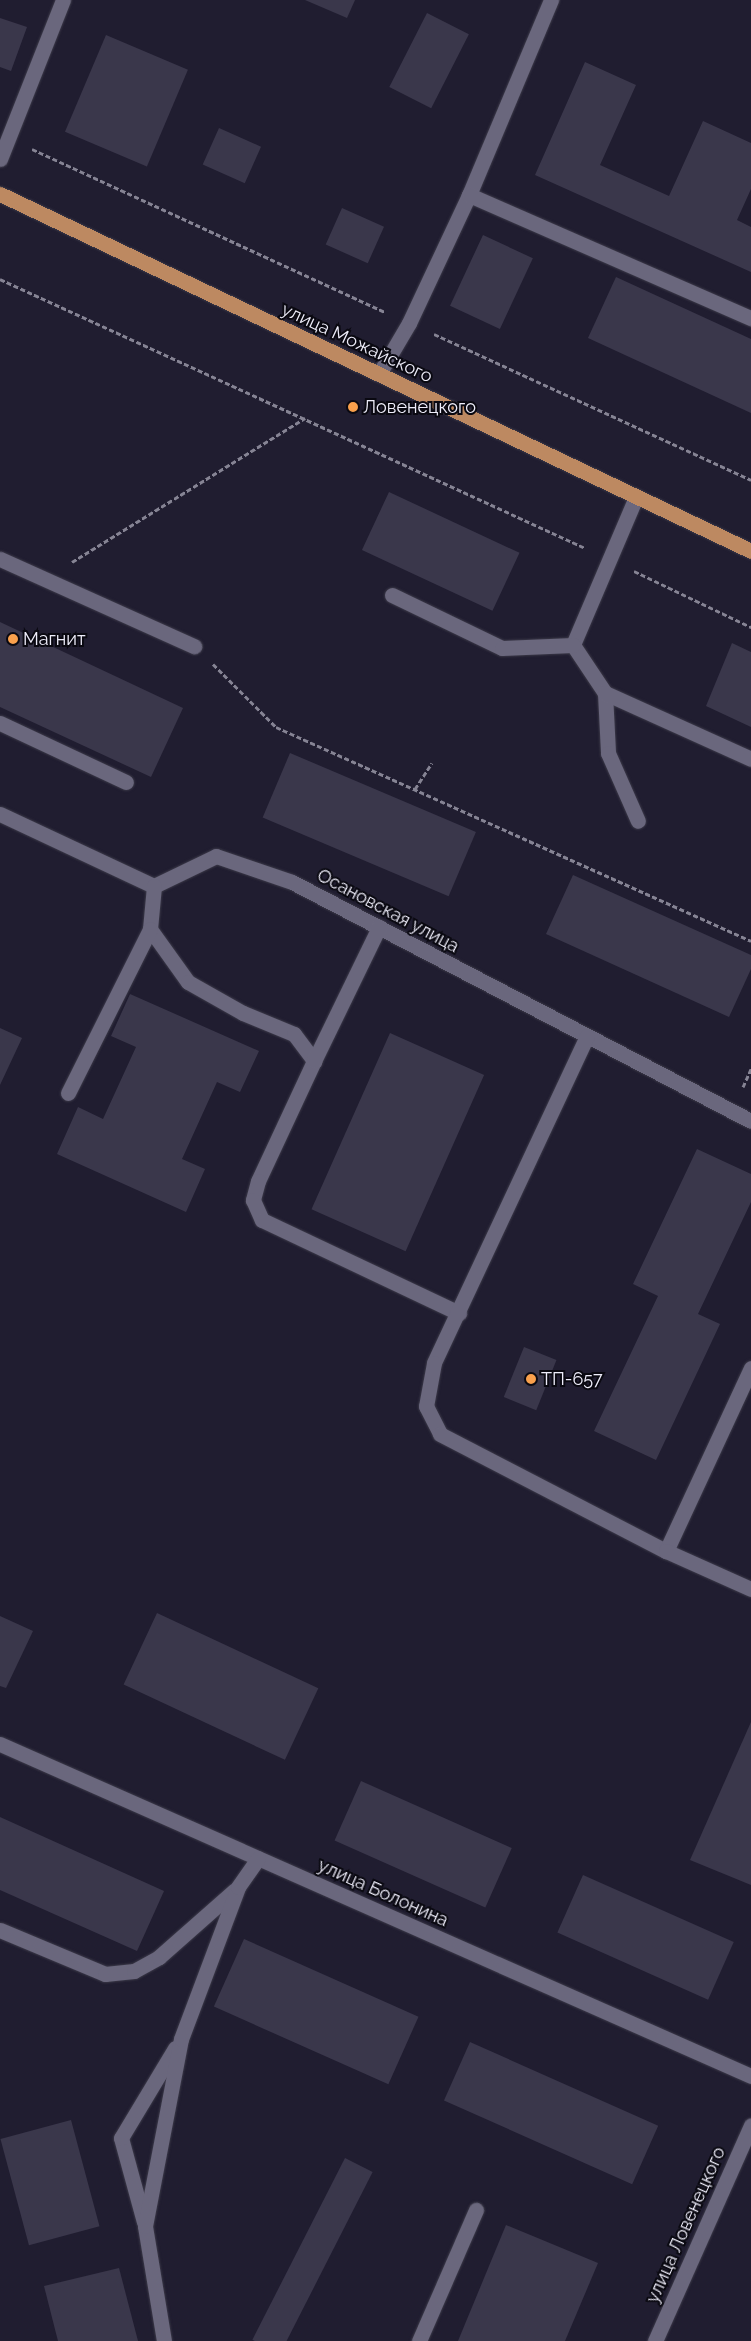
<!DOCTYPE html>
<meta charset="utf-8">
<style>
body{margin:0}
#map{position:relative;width:751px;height:2341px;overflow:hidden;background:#201d30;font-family:Raleway,sans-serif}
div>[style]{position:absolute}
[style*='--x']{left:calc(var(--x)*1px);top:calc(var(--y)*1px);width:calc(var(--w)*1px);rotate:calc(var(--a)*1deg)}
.building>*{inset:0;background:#3a374b;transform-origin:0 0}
.path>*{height:3px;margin-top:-1.5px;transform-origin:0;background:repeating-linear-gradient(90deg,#868494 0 5px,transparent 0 7.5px)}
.roads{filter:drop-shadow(0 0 1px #3c3a49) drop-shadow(0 0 1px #3c3a49)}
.minor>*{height:15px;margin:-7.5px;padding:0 7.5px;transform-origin:7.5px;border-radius:7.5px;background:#6a677d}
.major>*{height:15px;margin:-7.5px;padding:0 7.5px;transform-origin:7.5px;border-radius:7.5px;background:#bd8961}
.dots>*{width:14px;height:14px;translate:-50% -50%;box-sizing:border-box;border:2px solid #0a0911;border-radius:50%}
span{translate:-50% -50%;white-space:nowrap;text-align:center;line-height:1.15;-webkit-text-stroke:4px #0a0911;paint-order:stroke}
.street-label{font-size:18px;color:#eeedfa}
.poi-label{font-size:18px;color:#eeedfa}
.left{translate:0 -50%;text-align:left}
</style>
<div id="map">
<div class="building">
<i style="clip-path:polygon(305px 0,355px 0,347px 18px)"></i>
<i style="left:427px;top:13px;width:47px;height:83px;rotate:27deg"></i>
<i style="clip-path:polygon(0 18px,27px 27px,11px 71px,0 67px)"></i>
<i style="left:106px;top:35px;width:89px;height:105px;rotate:23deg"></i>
<i style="clip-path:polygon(585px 62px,636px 85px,600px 165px,669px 196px,703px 121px,751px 143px,751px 189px,737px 220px,751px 227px,751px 272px,535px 175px)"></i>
<i style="left:219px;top:128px;width:46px;height:40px;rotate:24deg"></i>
<i style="left:342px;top:208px;width:46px;height:40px;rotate:24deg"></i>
<i style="left:483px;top:235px;width:55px;height:78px;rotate:25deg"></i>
<i style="clip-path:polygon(616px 277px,751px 339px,751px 413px,588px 338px)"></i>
<i style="left:389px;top:492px;width:144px;height:64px;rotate:25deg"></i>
<i style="clip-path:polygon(0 622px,183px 708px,151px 777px,0 707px)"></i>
<i style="clip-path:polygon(732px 643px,751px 652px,751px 727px,706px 706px)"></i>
<i style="left:290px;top:753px;width:202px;height:70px;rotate:23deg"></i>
<i style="clip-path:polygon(573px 875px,751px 955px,751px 969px,729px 1017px,546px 934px)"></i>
<i style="clip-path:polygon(130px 994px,259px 1051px,240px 1092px,217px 1082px,182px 1159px,205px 1169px,186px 1212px,57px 1154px,78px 1107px,103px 1119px,136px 1047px,111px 1036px)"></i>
<i style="clip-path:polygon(0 1028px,22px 1038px,0 1085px)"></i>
<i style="left:390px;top:1033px;width:103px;height:193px;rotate:24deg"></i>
<i style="clip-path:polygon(697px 1149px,751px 1174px,751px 1202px,698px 1314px,720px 1324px,656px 1460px,594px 1431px,658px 1296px,633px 1284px)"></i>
<i style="left:524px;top:1347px;width:35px;height:54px;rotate:22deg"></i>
<i style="left:157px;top:1613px;width:178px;height:79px;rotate:25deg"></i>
<i style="clip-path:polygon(0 1616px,33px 1631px,6px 1688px,0 1686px)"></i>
<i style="clip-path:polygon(751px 1722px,751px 1885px,690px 1860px)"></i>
<i style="left:361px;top:1781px;width:165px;height:65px;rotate:24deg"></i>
<i style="clip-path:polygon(0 1817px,164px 1891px,137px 1951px,0 1890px)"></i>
<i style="left:583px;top:1875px;width:165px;height:63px;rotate:24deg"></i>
<i style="left:244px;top:1939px;width:191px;height:74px;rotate:24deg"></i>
<i style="left:470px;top:2042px;width:206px;height:64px;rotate:24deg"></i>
<i style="left:71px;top:2120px;width:110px;height:73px;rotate:75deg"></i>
<i style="left:345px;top:2158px;width:31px;height:204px;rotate:27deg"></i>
<i style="clip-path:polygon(506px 2225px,598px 2263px,565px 2341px,458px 2341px)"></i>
<i style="clip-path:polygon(119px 2268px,138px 2341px,58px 2341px,44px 2286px)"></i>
</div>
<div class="path">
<i style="--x:32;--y:149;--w:389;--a:24.8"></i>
<i style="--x:0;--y:279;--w:644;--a:24.69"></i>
<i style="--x:434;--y:334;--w:349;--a:24.7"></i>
<i style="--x:72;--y:562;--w:274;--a:-31.7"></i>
<i style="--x:634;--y:571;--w:130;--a:25.6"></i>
<i style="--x:213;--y:664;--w:89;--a:45"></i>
<i style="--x:276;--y:727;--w:521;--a:24.25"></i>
<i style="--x:415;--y:789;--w:31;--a:-57"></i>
<i style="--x:743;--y:1087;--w:20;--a:-66"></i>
</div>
<div class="roads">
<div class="minor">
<i style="--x:0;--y:159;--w:171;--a:-68.4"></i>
<i style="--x:469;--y:195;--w:212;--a:-67.2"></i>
<i style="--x:379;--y:374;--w:59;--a:-59.5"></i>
<i style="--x:409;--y:323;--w:141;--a:-64.9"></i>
<i style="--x:469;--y:195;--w:308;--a:23.6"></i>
<i style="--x:636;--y:497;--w:161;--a:113.1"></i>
<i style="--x:573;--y:645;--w:58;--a:56.3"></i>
<i style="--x:605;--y:693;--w:60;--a:87.1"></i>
<i style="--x:608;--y:753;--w:74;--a:66.2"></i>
<i style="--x:0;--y:559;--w:213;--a:24.2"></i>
<i style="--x:392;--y:595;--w:122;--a:25.7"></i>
<i style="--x:502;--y:648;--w:71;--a:-2.4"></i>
<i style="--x:605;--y:693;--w:160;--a:24.3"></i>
<i style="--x:0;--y:723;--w:139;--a:25.1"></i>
<i style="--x:0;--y:814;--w:170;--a:25.1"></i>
<i style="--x:154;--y:886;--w:69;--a:-25.8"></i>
<i style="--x:216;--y:856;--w:80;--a:18.9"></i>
<i style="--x:292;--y:882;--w:517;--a:27.51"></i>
<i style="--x:154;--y:886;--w:43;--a:95.3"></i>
<i style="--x:150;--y:929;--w:65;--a:54.4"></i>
<i style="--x:188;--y:982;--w:63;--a:29.4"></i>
<i style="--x:243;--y:1013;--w:55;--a:22.4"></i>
<i style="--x:294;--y:1034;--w:34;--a:53"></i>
<i style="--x:314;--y:1061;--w:132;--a:115"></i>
<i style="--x:258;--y:1181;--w:20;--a:105"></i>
<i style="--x:253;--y:1200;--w:22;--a:66"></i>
<i style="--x:262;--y:1220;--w:218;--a:25.3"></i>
<i style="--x:587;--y:1036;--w:361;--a:115.1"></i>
<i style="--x:434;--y:1363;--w:44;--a:100.5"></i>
<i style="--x:426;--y:1406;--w:31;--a:63"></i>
<i style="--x:440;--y:1434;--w:254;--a:27.4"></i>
<i style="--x:314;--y:1061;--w:149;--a:-64.1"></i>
<i style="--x:68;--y:1093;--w:183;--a:-63.4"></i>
<i style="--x:751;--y:1368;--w:202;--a:114.9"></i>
<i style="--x:666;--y:1551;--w:93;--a:24.1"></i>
<i style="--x:0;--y:1744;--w:821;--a:23.85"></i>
<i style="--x:0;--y:1930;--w:114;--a:22.7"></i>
<i style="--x:105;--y:1974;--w:29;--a:-6"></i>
<i style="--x:134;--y:1971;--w:29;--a:-29"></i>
<i style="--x:159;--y:1957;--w:101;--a:-41.4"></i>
<i style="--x:144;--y:2222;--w:87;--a:-105.3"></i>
<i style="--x:121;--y:2138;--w:105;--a:-59"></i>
<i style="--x:164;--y:2341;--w:117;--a:-99.4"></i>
<i style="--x:145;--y:2226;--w:190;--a:-79.1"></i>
<i style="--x:181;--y:2039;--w:162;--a:-69.4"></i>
<i style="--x:238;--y:1887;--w:35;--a:-55"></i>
<i style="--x:419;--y:2341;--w:143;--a:-66.5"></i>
<i style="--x:655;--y:2341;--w:236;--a:-66"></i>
</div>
<div class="major">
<i style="--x:0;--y:194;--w:832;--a:25.42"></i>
</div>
</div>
<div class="dots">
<i style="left:353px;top:407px;background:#f9a04c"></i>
<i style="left:13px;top:639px;background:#f9a04c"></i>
<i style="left:531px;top:1379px;background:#f9a04c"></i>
</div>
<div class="street-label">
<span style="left:357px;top:343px;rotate:25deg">улица Можайского</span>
<span style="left:388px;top:911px;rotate:28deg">Осановская улица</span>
<span style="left:383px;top:1893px;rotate:24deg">улица Болонина</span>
<span style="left:686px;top:2225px;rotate:-66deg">улица Ловенецкого</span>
</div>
<div class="poi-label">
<span class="left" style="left:363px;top:407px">Ловенецкого</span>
<span class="left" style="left:23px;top:639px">Магнит</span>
<span class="left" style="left:541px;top:1379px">ТП-657</span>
</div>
</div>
